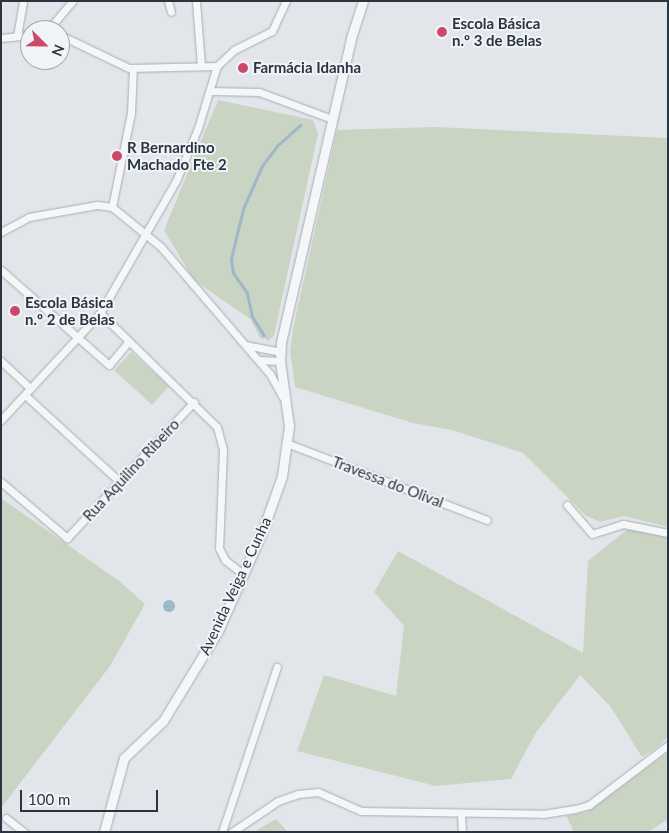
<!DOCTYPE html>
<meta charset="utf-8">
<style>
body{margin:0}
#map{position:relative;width:669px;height:833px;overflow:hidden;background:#e2e6ea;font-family:Lato,sans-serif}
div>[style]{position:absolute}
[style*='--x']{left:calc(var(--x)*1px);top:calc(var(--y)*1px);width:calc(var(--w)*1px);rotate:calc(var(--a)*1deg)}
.green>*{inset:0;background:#c9d4c3;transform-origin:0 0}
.water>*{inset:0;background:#9eb7c9}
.round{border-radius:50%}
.stream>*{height:2.5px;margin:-1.25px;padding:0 1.25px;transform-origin:1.25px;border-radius:1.25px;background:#9eb7c9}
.roads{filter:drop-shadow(0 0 1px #a7adb4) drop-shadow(0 0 1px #a7adb4)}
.minor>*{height:7px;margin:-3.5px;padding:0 3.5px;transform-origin:3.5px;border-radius:3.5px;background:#f4f6f8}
.tertiary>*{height:9px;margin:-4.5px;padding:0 4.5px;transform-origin:4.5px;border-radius:4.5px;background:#f4f6f8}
.dots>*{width:14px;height:14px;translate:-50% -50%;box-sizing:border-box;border:2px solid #f1f4f7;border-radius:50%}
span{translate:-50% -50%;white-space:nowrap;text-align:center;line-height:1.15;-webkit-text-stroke:4px #f1f4f7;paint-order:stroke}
.poi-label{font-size:15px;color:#2a3541;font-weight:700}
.left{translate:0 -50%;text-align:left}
.street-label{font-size:15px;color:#2a3541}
.frame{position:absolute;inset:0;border:2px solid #2a3541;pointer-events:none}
.north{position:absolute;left:20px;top:20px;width:50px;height:50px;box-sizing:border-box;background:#f1f4f7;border:1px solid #a1a8ae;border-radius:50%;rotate:113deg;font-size:14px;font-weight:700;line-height:20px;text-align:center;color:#2a3541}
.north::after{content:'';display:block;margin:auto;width:18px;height:22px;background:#cb4a6b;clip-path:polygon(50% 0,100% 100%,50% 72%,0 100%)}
.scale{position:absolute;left:20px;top:790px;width:138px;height:22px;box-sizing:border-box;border:2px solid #2a3541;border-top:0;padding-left:6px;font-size:15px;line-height:18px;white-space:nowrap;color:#2a3541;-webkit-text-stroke:4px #f1f4f7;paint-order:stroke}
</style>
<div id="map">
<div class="green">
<i style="clip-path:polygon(218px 100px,313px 120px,318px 134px,274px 335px,268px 342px,265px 338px,261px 339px,250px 319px,194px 280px,164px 230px)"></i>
<i style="clip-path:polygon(436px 127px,668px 138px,668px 527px,624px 516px,600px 522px,585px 515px,523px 453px,452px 430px,413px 423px,295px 387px,290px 351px,293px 329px,337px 130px)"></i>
<i style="left:131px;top:352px;width:51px;height:25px;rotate:42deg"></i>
<i style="clip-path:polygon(1px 498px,119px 581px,145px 604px,110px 666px,1px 808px)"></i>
<i style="clip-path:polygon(628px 529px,668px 537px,668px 737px,655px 749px,642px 757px,610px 706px,580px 675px,535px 734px,511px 779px,436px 786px,297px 751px,324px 675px,396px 696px,404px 626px,374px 592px,398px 551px,583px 653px,588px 561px)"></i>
<i style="clip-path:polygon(668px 752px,668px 819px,648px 832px,574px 832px,566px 816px,587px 812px)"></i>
<i style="clip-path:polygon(276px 819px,288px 832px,254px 832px)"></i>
</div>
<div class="water">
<i class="round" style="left:163px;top:600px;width:12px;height:12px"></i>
</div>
<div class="stream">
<i style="--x:264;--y:336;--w:22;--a:-122"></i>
<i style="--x:252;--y:317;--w:25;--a:-102"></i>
<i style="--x:247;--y:293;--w:24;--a:-125"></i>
<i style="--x:233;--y:273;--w:14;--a:-98"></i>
<i style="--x:231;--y:259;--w:51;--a:-76.5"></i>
<i style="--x:243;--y:209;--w:47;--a:-66.2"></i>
<i style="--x:262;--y:166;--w:25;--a:-53"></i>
<i style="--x:277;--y:146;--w:31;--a:-42"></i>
</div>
<div class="roads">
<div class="minor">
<i style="--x:168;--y:1;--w:11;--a:75"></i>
<i style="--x:196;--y:1;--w:65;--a:85.6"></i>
<i style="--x:48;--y:30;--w:38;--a:-50"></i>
<i style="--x:60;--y:35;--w:76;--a:25.6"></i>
<i style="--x:129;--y:68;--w:88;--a:-1.3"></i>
<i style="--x:17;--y:36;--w:36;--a:-80"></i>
<i style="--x:1;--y:38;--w:29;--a:-6"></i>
<i style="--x:210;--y:91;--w:49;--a:1.2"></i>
<i style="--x:259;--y:92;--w:78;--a:20.3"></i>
<i style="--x:112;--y:207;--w:96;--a:-78.6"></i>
<i style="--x:131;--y:113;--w:45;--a:-87.5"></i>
<i style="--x:1;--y:232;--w:32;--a:-28"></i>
<i style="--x:29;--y:217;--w:69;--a:-10"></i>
<i style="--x:97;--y:205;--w:15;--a:8"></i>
<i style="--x:112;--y:207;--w:63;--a:39.2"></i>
<i style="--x:161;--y:247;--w:167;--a:49.4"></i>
<i style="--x:270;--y:374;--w:26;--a:61"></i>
<i style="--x:1;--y:270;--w:144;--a:41.3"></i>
<i style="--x:109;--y:365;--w:31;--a:-50"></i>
<i style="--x:100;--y:313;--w:163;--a:44.3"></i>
<i style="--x:217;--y:427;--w:24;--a:75"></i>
<i style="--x:223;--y:450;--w:98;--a:92.3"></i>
<i style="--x:219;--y:548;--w:13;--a:63"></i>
<i style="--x:225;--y:560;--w:24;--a:38"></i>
<i style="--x:245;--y:345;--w:37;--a:11"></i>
<i style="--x:259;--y:360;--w:21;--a:3"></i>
<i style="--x:1;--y:361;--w:40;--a:43"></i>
<i style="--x:25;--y:395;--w:129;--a:42.5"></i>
<i style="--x:1;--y:420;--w:146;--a:-47.2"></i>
<i style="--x:100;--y:313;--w:152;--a:-60.1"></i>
<i style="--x:176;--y:181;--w:57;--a:-67.5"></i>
<i style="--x:198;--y:128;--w:65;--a:-73"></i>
<i style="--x:217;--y:66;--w:23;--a:-43"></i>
<i style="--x:234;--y:50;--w:42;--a:-26.6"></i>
<i style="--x:272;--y:31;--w:33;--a:-65"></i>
<i style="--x:289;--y:444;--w:212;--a:21"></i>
<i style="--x:1;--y:482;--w:87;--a:40.3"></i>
<i style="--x:67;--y:538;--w:186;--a:-47"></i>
<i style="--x:567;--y:505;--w:38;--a:49"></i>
<i style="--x:592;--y:534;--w:33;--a:-18"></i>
<i style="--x:623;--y:524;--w:46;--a:11.3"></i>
<i style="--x:461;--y:813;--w:19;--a:87"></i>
<i style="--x:6;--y:818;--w:23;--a:38"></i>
<i style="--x:222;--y:832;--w:174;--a:-71.6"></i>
<i style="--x:232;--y:832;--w:55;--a:-34"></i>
<i style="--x:278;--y:801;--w:21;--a:-19"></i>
<i style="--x:298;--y:794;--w:20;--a:-6"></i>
<i style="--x:318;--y:792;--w:47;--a:23.8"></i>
<i style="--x:361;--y:811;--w:182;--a:0.9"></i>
<i style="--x:543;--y:814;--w:32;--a:-9"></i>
<i style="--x:575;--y:809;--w:15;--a:-16"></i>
<i style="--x:589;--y:805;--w:99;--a:-37.2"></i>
</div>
<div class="tertiary">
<i style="--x:104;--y:832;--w:77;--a:-74.9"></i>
<i style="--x:124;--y:758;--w:54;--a:-43.5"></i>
<i style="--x:163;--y:721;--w:105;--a:-58.6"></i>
<i style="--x:218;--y:631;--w:108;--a:-66"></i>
<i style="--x:262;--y:532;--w:59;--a:-70.3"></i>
<i style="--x:282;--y:476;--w:50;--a:-82"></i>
<i style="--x:289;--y:426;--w:66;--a:-97.9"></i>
<i style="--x:280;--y:361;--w:19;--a:-87"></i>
<i style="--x:281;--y:342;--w:312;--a:-77"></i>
<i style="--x:351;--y:38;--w:39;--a:-72"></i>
</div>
</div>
<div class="dots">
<i style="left:442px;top:32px;background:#cb4a6b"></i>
<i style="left:243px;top:68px;background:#cb4a6b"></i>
<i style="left:117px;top:156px;background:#cb4a6b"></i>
<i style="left:15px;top:311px;background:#cb4a6b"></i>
</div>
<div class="poi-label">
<span class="left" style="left:452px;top:32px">Escola Básica<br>n.º 3 de Belas</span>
<span class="left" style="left:253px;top:68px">Farmácia Idanha</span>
<span class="left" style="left:127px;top:156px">R Bernardino<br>Machado Fte 2</span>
<span class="left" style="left:25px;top:311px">Escola Básica<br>n.º 2 de Belas</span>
</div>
<div class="street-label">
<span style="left:131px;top:470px;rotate:-47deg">Rua Aquilino Ribeiro</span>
<span style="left:388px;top:482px;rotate:21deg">Travessa do Olival</span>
<span style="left:235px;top:586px;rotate:-65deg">Avenida Veiga e Cunha</span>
</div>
<div class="frame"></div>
<div class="north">N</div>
<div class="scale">100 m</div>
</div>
